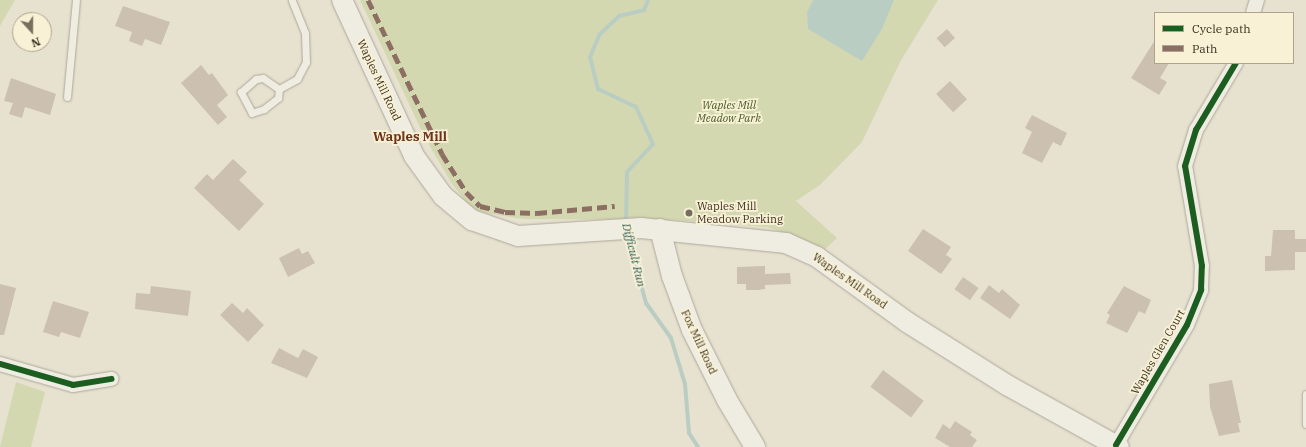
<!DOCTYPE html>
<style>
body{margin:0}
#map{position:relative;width:1306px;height:447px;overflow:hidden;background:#e7e2d0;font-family:"IBM Plex Serif",serif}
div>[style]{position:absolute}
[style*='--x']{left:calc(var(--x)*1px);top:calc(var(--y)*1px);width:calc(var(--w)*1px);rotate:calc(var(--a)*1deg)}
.green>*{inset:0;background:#d4d8b1}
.water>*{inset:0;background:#bacdc3}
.stream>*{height:4px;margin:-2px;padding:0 2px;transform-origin:2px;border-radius:2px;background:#bacdc3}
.building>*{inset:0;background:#ccc1b0;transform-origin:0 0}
.roads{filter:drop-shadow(0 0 1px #ada798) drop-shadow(0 0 1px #ada798)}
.lane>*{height:7px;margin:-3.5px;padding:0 3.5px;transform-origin:3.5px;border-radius:3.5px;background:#efece2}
.street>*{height:14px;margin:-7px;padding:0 7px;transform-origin:7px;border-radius:7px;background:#efece2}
.secondary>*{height:20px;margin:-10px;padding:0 10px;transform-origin:10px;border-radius:10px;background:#efece2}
.quiet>*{height:5px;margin-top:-2.5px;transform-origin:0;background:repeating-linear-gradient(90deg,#8d6e63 0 10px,transparent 0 15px)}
.cycleway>*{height:6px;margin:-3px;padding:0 3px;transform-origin:3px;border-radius:3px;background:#1b5e20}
.dots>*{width:11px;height:11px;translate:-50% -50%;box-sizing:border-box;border:2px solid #f8f1d6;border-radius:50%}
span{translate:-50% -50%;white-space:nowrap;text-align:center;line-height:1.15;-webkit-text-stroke:3.5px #f8f1d6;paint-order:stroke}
.street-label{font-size:11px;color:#3d301f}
.park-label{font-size:11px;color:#485b24;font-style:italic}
.poi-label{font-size:11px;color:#3d301f}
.left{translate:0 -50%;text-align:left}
.water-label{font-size:12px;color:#2d5d5e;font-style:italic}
.quarter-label{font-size:13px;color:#6d331b;font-weight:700}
.legend{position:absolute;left:1154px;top:12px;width:140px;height:52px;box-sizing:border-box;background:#f8f1d6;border:1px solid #ada48d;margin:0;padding:5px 7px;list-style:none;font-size:12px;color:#3d301f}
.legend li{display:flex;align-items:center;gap:8px;height:20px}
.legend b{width:20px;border:1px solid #ada48d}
.north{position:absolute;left:12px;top:12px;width:40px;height:40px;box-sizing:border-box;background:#f8f1d6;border:1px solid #ada48d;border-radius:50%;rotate:159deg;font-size:11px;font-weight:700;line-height:16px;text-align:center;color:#3d301f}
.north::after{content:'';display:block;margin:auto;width:14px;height:18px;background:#786e5d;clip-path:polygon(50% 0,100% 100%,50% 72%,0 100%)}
</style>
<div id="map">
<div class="green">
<i style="clip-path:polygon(0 0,15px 0,0 26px)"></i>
<i style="clip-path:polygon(360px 0,938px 0,900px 62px,862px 142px,820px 185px,796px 201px,837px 238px,822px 252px,796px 237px,767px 227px,676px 220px,522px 219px,480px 212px,467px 203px,452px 184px,425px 138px)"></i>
<i style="clip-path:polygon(16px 382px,45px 392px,31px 447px,0 447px)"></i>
</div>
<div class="water">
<i style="clip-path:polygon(813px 0,894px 0,882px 29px,862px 61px,808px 29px,807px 12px)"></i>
</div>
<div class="stream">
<i style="--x:626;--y:224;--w:52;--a:-88.9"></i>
<i style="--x:627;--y:172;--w:38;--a:-47"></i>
<i style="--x:653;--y:144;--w:41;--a:-114.7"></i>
<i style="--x:636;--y:107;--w:42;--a:-154.7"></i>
<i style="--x:598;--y:89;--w:33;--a:-104"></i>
<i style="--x:590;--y:57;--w:25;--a:-67"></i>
<i style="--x:600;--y:34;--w:26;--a:-43"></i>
<i style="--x:619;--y:16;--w:26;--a:-13"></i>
<i style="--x:644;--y:10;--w:11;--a:-68"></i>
<i style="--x:627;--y:235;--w:71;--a:74.4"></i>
<i style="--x:646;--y:303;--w:43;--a:54.5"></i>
<i style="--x:671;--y:338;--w:48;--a:73.1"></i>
<i style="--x:685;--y:384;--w:49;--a:85.3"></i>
<i style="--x:689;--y:433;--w:17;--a:57"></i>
</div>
<div class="building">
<i style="clip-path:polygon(123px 6px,170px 22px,161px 45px,145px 39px,142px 46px,129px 41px,132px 32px,115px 26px)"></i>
<i style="left:947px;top:29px;width:12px;height:14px;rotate:48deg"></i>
<i style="clip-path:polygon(1155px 40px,1155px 63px,1169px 63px,1160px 78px,1167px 82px,1159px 95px,1131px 78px)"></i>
<i style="clip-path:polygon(201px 65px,209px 75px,212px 73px,228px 95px,217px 105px,227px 117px,218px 125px,181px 83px)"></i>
<i style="clip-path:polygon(11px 78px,56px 94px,50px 115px,25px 107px,22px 118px,9px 114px,13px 103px,4px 101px)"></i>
<i style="left:950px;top:81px;width:25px;height:19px;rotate:47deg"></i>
<i style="clip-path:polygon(1032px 115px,1067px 133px,1061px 146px,1053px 142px,1042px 163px,1022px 153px,1032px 132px,1025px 128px)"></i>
<i style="clip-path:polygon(233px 159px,247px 172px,239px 180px,264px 204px,239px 231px,194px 188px,207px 174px,213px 180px)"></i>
<i style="clip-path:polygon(923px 229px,951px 247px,946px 255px,952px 259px,941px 274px,908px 251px)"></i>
<i style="clip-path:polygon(1273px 230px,1295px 230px,1295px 239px,1306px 239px,1306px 252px,1295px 252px,1295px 270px,1265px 271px,1265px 256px,1271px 256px)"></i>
<i style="clip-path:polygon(299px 248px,302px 254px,308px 251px,315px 263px,288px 277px,279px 258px)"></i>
<i style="clip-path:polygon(765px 266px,765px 274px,790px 273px,791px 284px,765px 285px,765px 289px,758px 290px,746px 290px,746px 284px,737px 284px,737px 267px)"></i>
<i style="left:963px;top:277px;width:19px;height:15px;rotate:35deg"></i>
<i style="clip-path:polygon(0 284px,16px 288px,4px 335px,0 335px)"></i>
<i style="clip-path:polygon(989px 285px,999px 293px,1002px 289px,1020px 305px,1010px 319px,980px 298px)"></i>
<i style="clip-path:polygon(151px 286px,191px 291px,188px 316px,135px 309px,136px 293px,150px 294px)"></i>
<i style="clip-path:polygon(1124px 286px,1151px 300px,1145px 314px,1139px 311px,1127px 333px,1106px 323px,1110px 315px,1107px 313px)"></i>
<i style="clip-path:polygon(53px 301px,89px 312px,80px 338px,61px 332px,59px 337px,43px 332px)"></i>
<i style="clip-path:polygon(232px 303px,243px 313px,247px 308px,264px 325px,248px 342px,220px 315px)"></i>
<i style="clip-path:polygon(279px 348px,298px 358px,303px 349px,318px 357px,307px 378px,271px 363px)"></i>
<i style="left:883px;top:370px;width:51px;height:21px;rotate:37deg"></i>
<i style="clip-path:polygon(1232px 380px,1241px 423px,1238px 423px,1240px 432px,1219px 436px,1210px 407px,1209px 384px)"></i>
<i style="clip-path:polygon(955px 421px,972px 432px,970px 435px,977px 440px,972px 447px,950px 447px,935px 438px,943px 424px,950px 429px)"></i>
</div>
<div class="roads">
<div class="lane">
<i style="--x:263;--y:78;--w:19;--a:35"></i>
<i style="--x:279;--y:89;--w:9;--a:96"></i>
<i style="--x:278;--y:98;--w:18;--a:142"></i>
<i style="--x:264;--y:109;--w:13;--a:162"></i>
<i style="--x:252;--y:113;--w:24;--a:-118"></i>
<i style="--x:241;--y:92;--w:20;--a:-41"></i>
<i style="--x:256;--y:79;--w:7;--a:-8"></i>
<i style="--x:279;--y:89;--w:21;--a:-29"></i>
<i style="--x:297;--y:79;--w:19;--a:-62"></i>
<i style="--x:306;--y:62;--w:29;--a:-92"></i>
<i style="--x:305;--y:33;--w:35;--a:-112"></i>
<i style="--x:67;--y:97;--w:97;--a:-84.7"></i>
<i style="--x:1306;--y:394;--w:30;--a:90"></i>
</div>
<div class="street">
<i style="--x:1253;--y:13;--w:14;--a:-73"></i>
<i style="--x:0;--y:364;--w:76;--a:16"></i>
<i style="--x:73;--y:385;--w:39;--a:-9"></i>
<i style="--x:1116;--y:445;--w:139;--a:-59.4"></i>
<i style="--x:1187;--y:325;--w:38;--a:-68"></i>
<i style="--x:1201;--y:290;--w:24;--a:-88"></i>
<i style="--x:1202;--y:266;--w:101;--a:-99.6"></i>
<i style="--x:1185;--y:166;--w:38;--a:-73"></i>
<i style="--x:1196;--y:130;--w:78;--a:-59.2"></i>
</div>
<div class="secondary">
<i style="--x:342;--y:0;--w:172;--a:65.2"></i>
<i style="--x:414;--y:156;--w:49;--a:54.1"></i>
<i style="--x:443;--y:196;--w:38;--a:40"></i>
<i style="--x:472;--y:220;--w:49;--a:19.2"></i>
<i style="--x:518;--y:236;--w:123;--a:-3.7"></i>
<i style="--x:641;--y:228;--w:146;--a:5.9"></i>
<i style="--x:786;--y:243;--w:34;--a:24"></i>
<i style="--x:817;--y:257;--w:111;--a:35.8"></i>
<i style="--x:907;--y:322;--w:118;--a:32.2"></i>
<i style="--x:1007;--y:385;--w:128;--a:29"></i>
<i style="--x:660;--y:229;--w:49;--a:75.7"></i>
<i style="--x:672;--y:276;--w:58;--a:69.7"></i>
<i style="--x:692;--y:330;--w:78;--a:63.4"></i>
<i style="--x:727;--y:400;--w:55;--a:59.2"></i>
</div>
</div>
<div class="quiet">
<i style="--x:368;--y:0;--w:171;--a:64.3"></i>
<i style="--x:442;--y:154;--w:45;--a:57.7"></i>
<i style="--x:466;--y:192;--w:20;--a:45"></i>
<i style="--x:480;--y:206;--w:26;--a:13"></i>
<i style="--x:505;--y:212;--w:32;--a:2"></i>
<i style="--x:537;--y:213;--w:78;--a:-5.1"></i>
</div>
<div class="cycleway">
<i style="--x:0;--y:364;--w:76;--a:16"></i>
<i style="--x:73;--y:385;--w:39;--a:-9"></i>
<i style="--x:1116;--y:445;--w:139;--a:-59.4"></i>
<i style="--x:1187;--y:325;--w:38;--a:-68"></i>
<i style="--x:1201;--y:290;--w:24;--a:-88"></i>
<i style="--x:1202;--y:266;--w:101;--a:-99.6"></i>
<i style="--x:1185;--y:166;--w:38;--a:-73"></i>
<i style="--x:1196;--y:130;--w:78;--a:-59.2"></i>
</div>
<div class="dots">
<i style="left:689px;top:213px;background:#786e5d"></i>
</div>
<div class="street-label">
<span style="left:379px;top:80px;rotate:65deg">Waples Mill Road</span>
<span style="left:850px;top:281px;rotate:35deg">Waples Mill Road</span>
<span style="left:699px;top:342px;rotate:65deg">Fox Mill Road</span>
<span style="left:1158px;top:352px;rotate:-60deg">Waples Glen Court</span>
</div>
<div class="park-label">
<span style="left:729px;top:112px">Waples Mill<br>Meadow Park</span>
</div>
<div class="poi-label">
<span class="left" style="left:697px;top:213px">Waples Mill<br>Meadow Parking</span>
</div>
<div class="water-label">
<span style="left:634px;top:255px;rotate:76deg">Difficult Run</span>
</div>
<div class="quarter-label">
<span style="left:410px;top:137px">Waples Mill</span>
</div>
<ul class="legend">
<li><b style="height:5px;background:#1b5e20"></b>Cycle path</li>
<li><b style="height:5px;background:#8d6e63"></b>Path</li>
</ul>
<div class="north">N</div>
</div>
